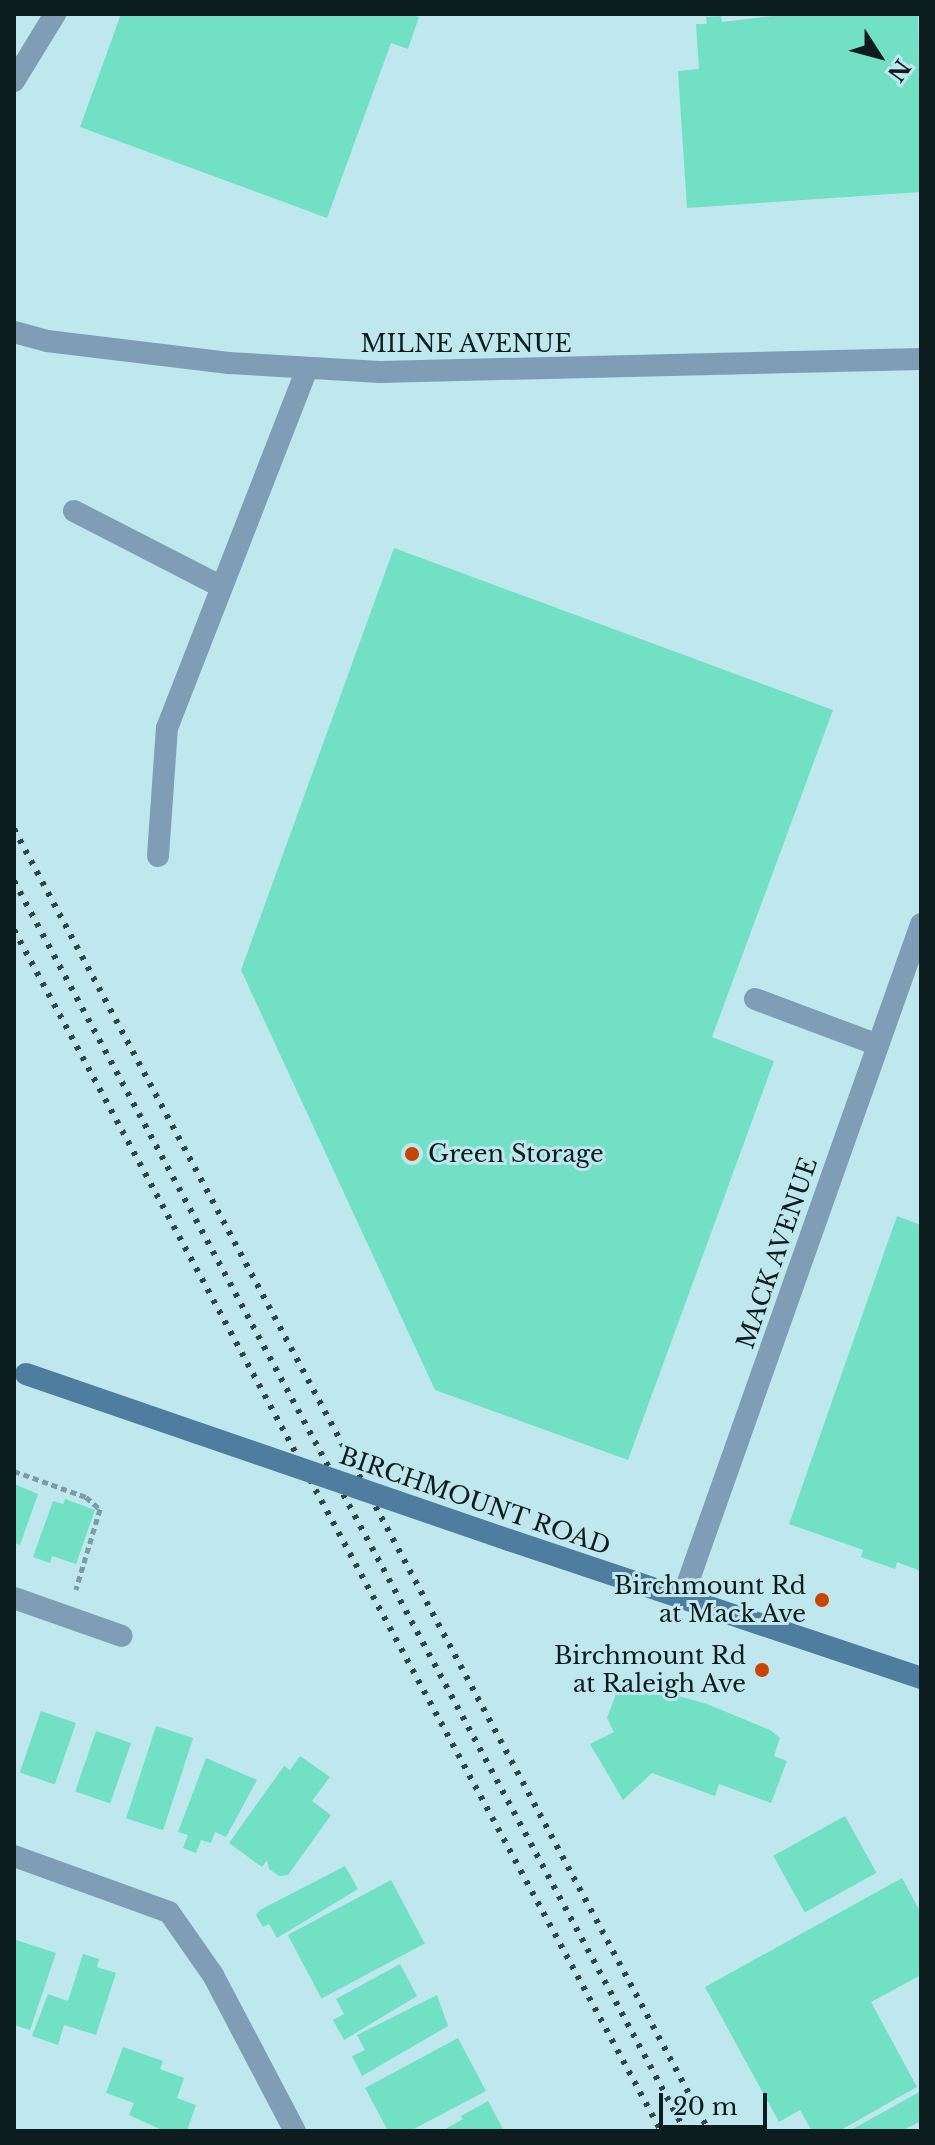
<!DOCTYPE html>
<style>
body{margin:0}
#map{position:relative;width:935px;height:2145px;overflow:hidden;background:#bfe8ee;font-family:"Libre Baskerville",serif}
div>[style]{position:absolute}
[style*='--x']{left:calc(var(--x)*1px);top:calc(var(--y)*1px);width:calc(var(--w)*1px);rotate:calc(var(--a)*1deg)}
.building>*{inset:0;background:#71e0c4;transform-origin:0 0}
.path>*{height:5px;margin-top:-2.5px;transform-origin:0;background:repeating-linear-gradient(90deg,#7c9ca1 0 6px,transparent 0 10px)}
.service>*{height:22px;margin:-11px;padding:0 11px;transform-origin:11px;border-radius:11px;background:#7f9eb6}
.minor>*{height:22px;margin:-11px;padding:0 11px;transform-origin:11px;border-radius:11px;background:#7f9eb6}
.secondary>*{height:22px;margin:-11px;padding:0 11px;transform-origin:11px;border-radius:11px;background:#4e7da0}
.rail>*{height:6px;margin-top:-3px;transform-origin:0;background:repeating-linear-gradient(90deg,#314549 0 4px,transparent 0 12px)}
.secondary-bridge>*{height:22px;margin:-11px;padding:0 11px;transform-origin:11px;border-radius:11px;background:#4e7da0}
.dots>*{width:22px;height:22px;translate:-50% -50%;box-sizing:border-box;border:4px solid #bfe8ee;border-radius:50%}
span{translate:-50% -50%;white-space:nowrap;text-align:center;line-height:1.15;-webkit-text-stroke:6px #bfe8ee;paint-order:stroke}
.street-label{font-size:24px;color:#0d1c1f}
.poi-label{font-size:24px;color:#0d1c1f}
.left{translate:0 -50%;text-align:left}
.right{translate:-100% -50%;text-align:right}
.frame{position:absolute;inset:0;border:16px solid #0d1c1f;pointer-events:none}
.north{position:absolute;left:839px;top:16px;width:80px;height:80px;-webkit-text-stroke:6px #bfe8ee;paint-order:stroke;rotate:126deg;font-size:22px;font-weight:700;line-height:32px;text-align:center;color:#0d1c1f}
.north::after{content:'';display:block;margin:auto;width:28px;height:36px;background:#0d1c1f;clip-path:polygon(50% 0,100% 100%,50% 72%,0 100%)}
.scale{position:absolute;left:659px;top:2093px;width:108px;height:36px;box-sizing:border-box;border:4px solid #0d1c1f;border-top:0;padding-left:10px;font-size:24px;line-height:28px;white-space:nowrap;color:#0d1c1f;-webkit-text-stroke:6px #bfe8ee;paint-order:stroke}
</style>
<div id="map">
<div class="building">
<i style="clip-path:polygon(121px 14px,410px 14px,419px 17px,408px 49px,391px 43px,327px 218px,80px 127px)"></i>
<i style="clip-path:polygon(788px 14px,918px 14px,921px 192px,687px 208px,678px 71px,699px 69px,696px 24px,707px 24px,706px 17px,721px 16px,722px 22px)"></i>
<i style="clip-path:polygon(394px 548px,833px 710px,712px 1037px,774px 1061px,628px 1460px,435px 1390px,241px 970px)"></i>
<i style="clip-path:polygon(897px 1216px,921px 1225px,921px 1571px,897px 1562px,895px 1569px,861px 1557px,863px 1550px,789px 1524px)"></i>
<i style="clip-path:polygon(14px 1484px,38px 1494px,20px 1545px,14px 1543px)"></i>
<i style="clip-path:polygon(65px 1499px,95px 1510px,76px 1564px,52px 1556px,50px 1563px,33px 1557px,53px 1501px,63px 1504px)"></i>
<i style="clip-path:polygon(621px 1680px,677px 1701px,678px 1696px,707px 1704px,770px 1730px,780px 1738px,774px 1756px,787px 1761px,771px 1803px,719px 1784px,715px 1796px,652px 1773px,623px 1800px,590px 1744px,614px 1732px,607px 1718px)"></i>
<i style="left:41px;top:1711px;width:37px;height:65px;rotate:19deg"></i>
<i style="left:156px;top:1726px;width:39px;height:97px;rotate:18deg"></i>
<i style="left:96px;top:1731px;width:37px;height:64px;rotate:19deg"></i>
<i style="clip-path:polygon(300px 1756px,330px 1777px,312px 1801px,331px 1815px,288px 1875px,279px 1876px,269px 1869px,267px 1860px,262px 1867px,229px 1843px,284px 1766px,290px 1770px)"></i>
<i style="clip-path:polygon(206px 1758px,257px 1780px,226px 1837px,215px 1832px,211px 1843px,201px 1840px,196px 1853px,183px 1848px,188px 1835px,178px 1832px)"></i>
<i style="left:845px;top:1816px;width:65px;height:82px;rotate:61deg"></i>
<i style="clip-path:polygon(345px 1866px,358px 1889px,277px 1938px,269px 1924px,263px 1927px,256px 1915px,260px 1910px)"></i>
<i style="clip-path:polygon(902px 1878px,921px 1913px,921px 1975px,871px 2002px,917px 2087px,839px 2131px,812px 2131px,800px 2110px,779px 2122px,705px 1987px)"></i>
<i style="left:391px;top:1880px;width:72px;height:117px;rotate:62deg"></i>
<i style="clip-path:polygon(16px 1940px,56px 1953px,30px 2030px,14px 2025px)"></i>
<i style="clip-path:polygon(83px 1954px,99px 1959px,97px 1967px,116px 1973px,96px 2035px,64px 2025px,58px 2045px,32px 2036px,48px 1994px,68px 2001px)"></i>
<i style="clip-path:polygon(400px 1964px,417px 1996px,344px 2040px,333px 2020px,344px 2014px,336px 1999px)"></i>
<i style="clip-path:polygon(437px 1995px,448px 2026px,362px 2076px,352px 2056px,365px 2050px,357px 2035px)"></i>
<i style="clip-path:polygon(458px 2038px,486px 2091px,410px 2131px,388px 2131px,365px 2088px)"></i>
<i style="clip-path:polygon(123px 2047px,163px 2061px,160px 2069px,184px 2078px,177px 2098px,196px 2105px,187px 2131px,164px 2131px,129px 2115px,134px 2103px,106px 2093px)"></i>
<i style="clip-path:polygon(921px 2091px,921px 2121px,901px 2131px,849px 2131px)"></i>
<i style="clip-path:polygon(488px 2101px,504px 2131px,442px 2131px,463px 2119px,461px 2116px)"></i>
</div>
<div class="path">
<i style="--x:14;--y:1471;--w:77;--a:19.9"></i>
<i style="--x:86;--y:1497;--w:18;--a:41"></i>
<i style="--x:100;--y:1509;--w:84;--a:106.7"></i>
</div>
<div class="service">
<i style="--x:74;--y:511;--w:166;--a:27.2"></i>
<i style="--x:158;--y:856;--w:128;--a:-86"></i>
<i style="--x:167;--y:728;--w:386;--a:-68.7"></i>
<i style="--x:755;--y:999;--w:131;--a:20.5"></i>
<i style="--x:14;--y:1598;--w:114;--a:19.4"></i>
</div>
<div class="minor">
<i style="--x:14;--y:81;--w:79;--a:-58.5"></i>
<i style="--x:14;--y:332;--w:34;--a:15"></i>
<i style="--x:47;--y:341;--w:183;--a:6.9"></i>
<i style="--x:229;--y:363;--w:151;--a:3.4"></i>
<i style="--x:380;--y:372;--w:541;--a:-1.38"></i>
<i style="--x:682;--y:1599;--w:716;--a:-70.5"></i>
<i style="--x:14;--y:1856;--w:165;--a:19.9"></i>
<i style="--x:169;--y:1912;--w:77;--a:55.1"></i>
<i style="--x:213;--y:1975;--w:176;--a:62.3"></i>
</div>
<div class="secondary">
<i style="--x:509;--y:1540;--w:434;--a:18.5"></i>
</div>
<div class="rail">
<i style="--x:14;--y:829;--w:1476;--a:61.91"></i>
<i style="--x:14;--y:881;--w:1419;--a:61.77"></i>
<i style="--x:14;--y:930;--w:1364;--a:61.69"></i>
</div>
<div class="secondary-bridge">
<i style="--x:26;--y:1374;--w:511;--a:18.97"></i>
</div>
<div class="dots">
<i style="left:412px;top:1154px;background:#c94301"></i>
<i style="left:822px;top:1600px;background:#c94301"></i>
<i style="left:762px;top:1670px;background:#c94301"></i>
</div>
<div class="street-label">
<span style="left:466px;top:344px">MILNE AVENUE</span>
<span style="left:777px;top:1253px;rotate:-71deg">MACK AVENUE</span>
<span style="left:475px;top:1501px;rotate:19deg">BIRCHMOUNT ROAD</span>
</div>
<div class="poi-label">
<span class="left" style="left:428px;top:1154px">Green Storage</span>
<span class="right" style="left:806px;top:1600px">Birchmount Rd<br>at Mack Ave</span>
<span class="right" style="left:746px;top:1670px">Birchmount Rd<br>at Raleigh Ave</span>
</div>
<div class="frame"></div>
<div class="north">N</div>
<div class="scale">20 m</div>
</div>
